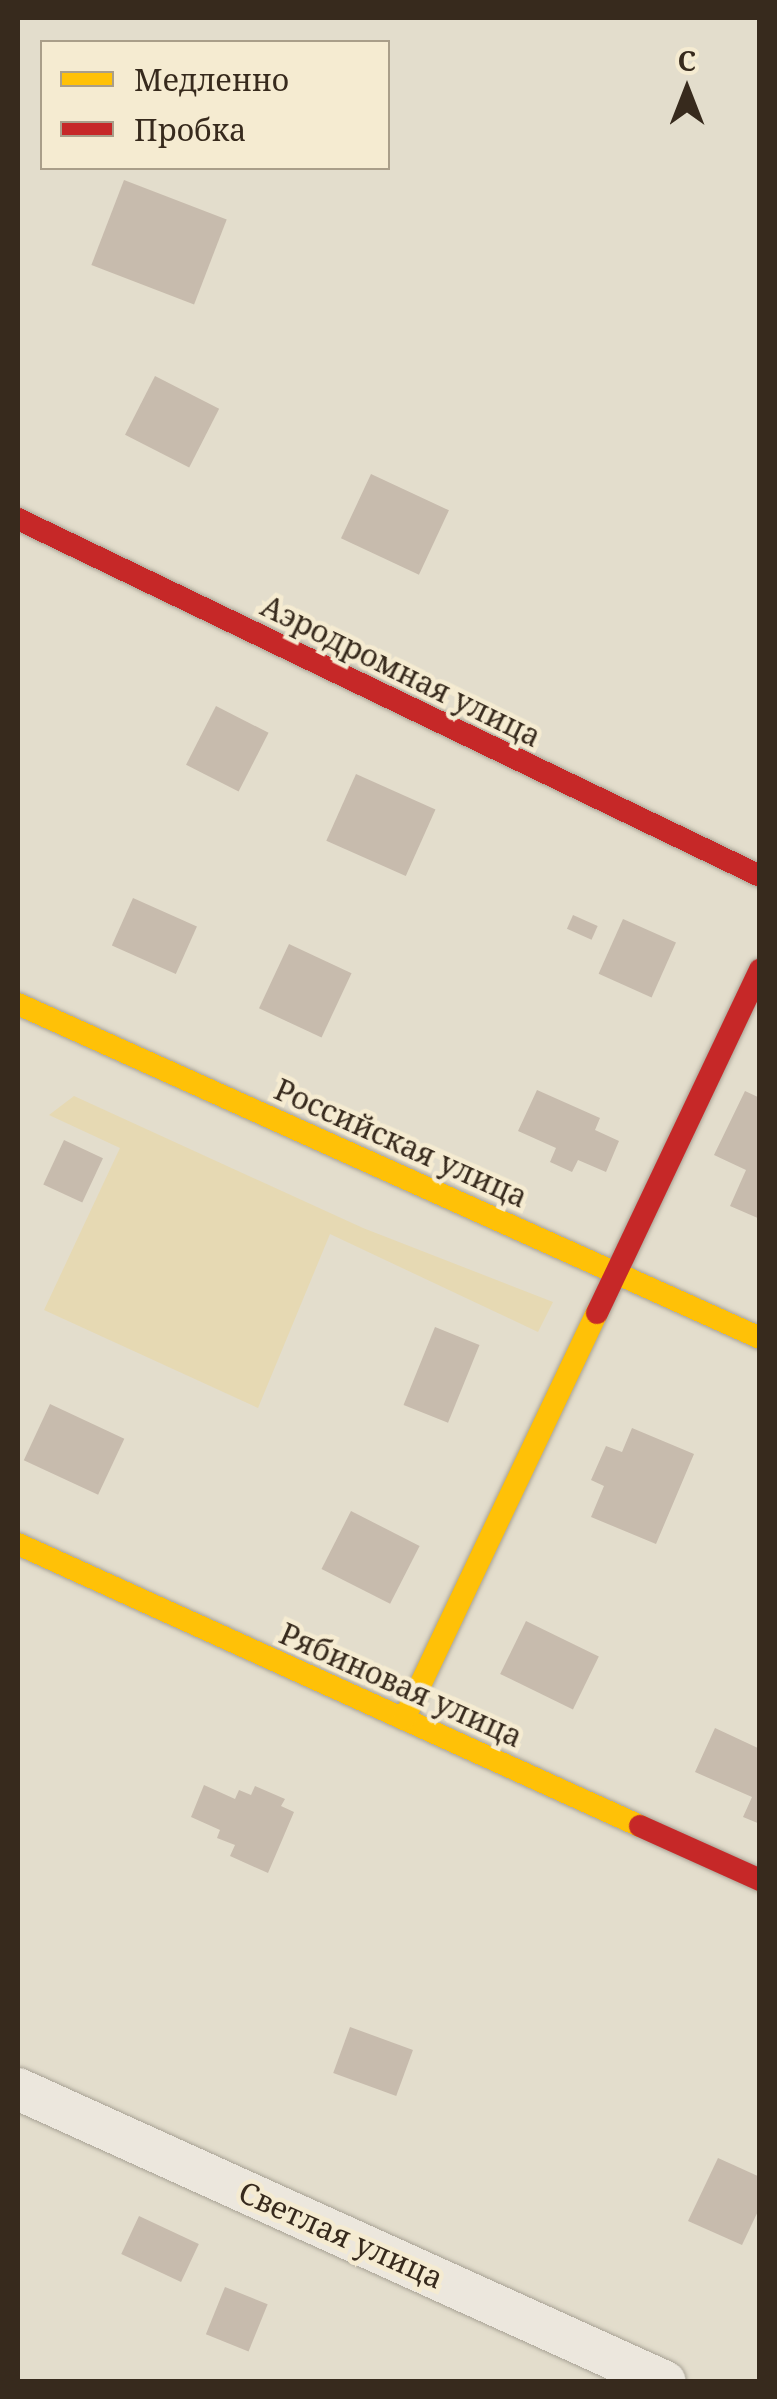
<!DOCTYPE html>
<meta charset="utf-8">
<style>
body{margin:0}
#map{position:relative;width:777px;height:2399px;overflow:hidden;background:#e3ddcc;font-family:"Noto Serif",serif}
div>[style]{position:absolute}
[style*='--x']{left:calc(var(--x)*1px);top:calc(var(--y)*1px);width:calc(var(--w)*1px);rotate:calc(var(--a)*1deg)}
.sand>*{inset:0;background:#e6d9b3}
.building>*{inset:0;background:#c7bbad;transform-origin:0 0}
.roads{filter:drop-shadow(0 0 2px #a8a295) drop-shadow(0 0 2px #a8a295)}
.street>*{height:42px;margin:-21px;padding:0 21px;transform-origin:21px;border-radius:21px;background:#ece7dd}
.slow>*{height:22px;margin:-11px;padding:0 11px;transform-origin:11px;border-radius:11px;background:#ffc107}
.jam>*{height:22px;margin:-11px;padding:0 11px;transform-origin:11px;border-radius:11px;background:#c62828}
span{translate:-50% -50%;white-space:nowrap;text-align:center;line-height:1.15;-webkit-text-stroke:9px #f5ebd1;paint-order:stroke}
.street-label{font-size:30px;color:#372a1d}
.frame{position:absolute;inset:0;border:20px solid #372a1d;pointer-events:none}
.legend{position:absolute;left:40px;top:40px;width:350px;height:130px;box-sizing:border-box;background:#f5ebd1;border:2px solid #a99e89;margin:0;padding:12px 18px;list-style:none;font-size:30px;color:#372a1d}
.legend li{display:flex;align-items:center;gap:20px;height:50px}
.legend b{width:50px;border:2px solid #a99e89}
.north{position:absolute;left:637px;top:40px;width:100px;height:100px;-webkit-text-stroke:8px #f5ebd1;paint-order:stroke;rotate:0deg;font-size:28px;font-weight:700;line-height:40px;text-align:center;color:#372a1d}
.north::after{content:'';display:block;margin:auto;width:35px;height:45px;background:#372a1d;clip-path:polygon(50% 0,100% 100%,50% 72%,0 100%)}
</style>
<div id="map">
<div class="sand">
<i style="clip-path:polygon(74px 1096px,363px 1228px,553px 1302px,538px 1332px,330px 1234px,258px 1408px,44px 1310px,120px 1148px,49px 1115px)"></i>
</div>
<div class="building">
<i style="left:124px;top:180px;width:110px;height:91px;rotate:21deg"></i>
<i style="left:155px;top:376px;width:72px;height:66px;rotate:27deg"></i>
<i style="left:371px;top:474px;width:86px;height:71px;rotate:25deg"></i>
<i style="left:216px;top:706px;width:59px;height:66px;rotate:27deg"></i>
<i style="left:356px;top:774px;width:87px;height:73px;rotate:24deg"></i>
<i style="left:133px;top:898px;width:70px;height:52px;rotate:24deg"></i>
<i style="left:573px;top:915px;width:27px;height:15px;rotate:24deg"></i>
<i style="left:623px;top:919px;width:58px;height:60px;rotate:24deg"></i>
<i style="left:289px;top:944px;width:69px;height:71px;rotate:25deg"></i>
<i style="clip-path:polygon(537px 1090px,600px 1118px,595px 1130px,619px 1141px,606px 1172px,578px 1160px,572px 1172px,550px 1162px,556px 1148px,518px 1131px)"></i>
<i style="clip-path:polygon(745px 1091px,760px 1098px,760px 1219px,730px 1206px,746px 1170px,714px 1155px)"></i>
<i style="left:64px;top:1140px;width:43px;height:49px;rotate:25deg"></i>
<i style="left:435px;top:1327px;width:48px;height:84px;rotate:22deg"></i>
<i style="left:50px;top:1404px;width:82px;height:62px;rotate:25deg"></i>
<i style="clip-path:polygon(632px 1428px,694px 1454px,656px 1544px,591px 1517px,604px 1486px,591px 1480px,606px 1446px,622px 1452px)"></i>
<i style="left:351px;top:1511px;width:77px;height:65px;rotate:27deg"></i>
<i style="left:526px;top:1621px;width:81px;height:59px;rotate:26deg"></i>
<i style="clip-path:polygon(715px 1728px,760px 1749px,760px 1824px,743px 1817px,752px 1797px,695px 1772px)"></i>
<i style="clip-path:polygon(204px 1785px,235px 1799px,239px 1790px,251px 1795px,255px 1786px,285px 1799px,281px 1806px,294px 1812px,268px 1873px,230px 1856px,235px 1845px,217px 1838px,220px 1830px,191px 1817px)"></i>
<i style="left:350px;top:2027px;width:67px;height:49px;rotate:20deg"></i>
<i style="clip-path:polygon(718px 2158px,760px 2177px,760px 2207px,742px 2245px,688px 2221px)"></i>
<i style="left:139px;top:2216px;width:66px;height:42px;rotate:25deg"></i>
<i style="left:225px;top:2287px;width:46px;height:51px;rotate:22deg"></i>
</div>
<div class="roads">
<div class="street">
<i style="--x:18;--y:2089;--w:710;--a:24.36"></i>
</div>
<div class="slow">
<i style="--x:18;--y:1004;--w:814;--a:24.23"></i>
<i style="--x:18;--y:1544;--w:683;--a:24.39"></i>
<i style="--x:404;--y:1719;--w:450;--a:-64.6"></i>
</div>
<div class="jam">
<i style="--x:18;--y:519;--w:823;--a:25.69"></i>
<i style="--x:597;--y:1313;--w:380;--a:-64.6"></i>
<i style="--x:640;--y:1826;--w:132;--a:24.2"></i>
</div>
</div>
<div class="street-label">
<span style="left:401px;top:671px;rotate:26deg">Аэродромная улица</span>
<span style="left:401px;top:1143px;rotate:24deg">Российская улица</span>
<span style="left:401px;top:1685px;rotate:24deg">Рябиновая улица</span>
<span style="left:341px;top:2235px;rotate:24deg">Светлая улица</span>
</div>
<div class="frame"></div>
<ul class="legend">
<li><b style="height:12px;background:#ffc107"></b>Медленно</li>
<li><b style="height:12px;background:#c62828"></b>Пробка</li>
</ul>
<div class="north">С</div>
</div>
